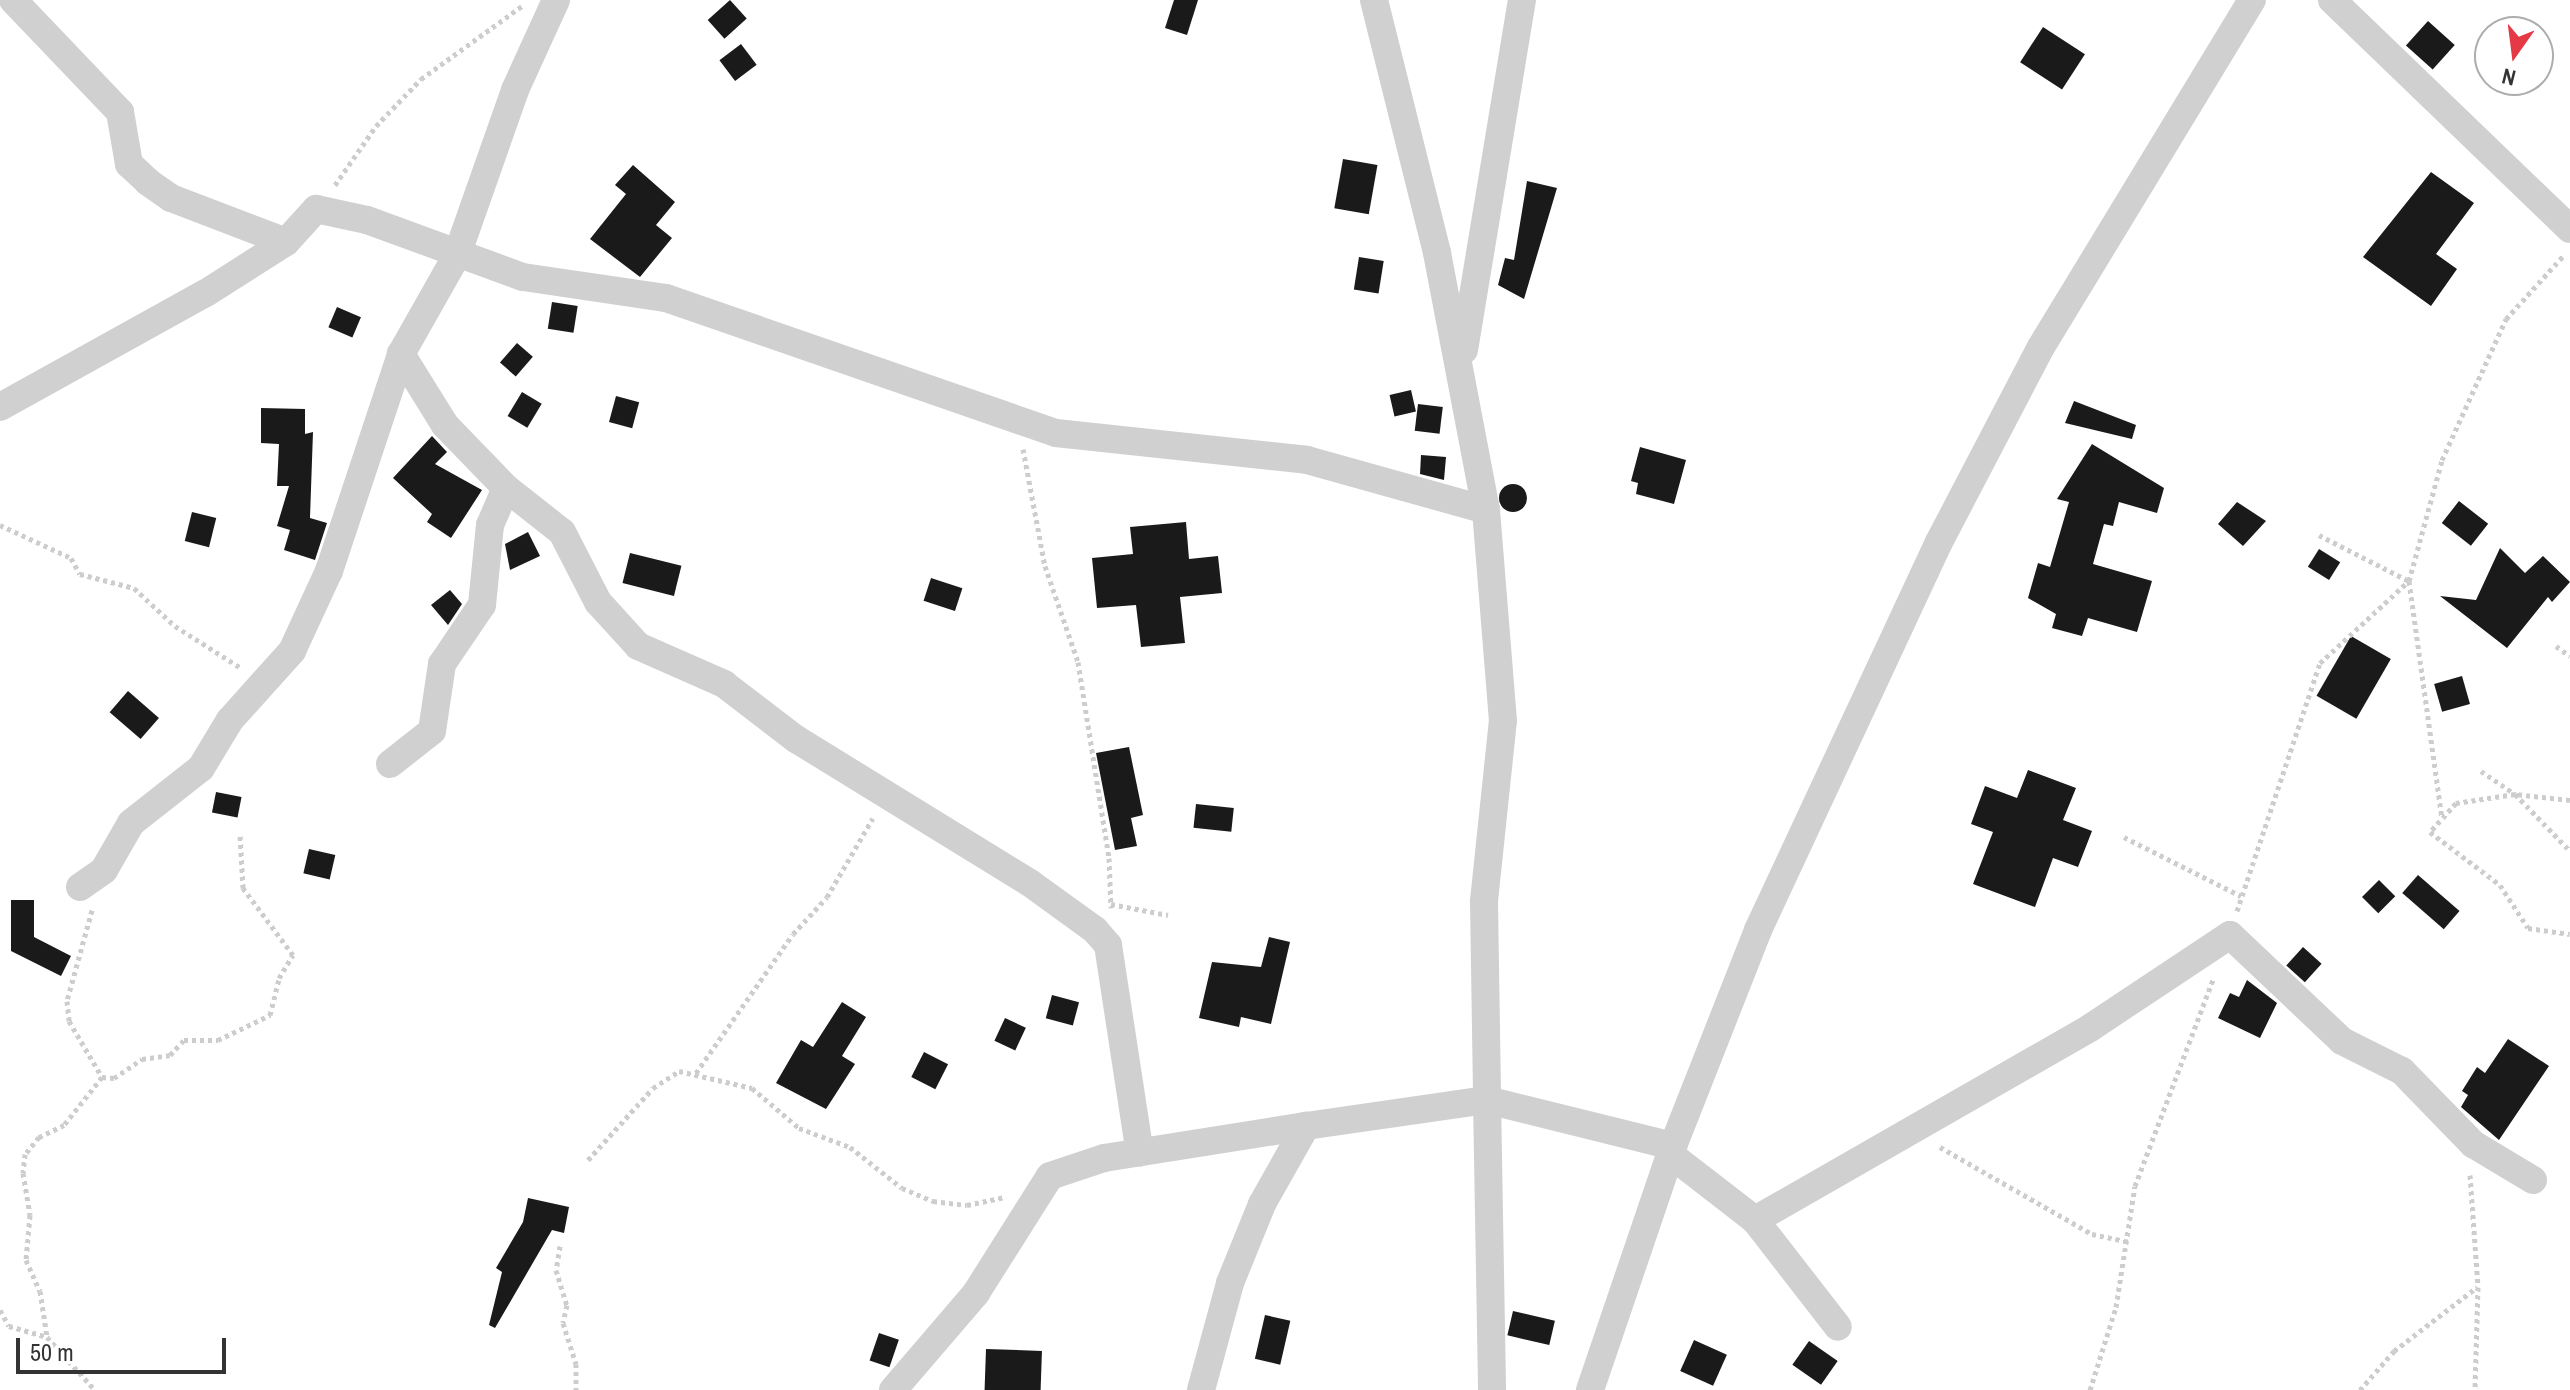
<!DOCTYPE html>
<style>
body{margin:0}
#map{position:relative;width:2570px;height:1390px;overflow:hidden;background:#fff;font-family:"Archivo Narrow",sans-serif}
div>[style]{position:absolute}
[style*='--x']{left:calc(var(--x)*1px);top:calc(var(--y)*1px);width:calc(var(--w)*1px);rotate:calc(var(--a)*1deg)}
.building>*{inset:0;background:#1a1a1a;transform-origin:0 0}
.round{border-radius:50%}
.path>*{height:5px;margin-top:-2.5px;transform-origin:0;background:repeating-linear-gradient(90deg,#cdcdcd 0 4px,transparent 0 8px)}
.minor>*{height:28px;margin:-14px;padding:0 14px;transform-origin:14px;border-radius:14px;background:#d0d0d0}
span{translate:-50% -50%;white-space:nowrap;text-align:center;line-height:1.15;-webkit-text-stroke:8px #fff;paint-order:stroke}
.north{position:absolute;left:2474px;top:16px;width:80px;height:80px;box-sizing:border-box;background:#fff;border:2px solid #adadad;border-radius:50%;rotate:194deg;font-size:22px;font-weight:700;line-height:32px;text-align:center;color:#333}
.north::after{content:'';display:block;margin:auto;width:28px;height:36px;background:#e63946;clip-path:polygon(50% 0,100% 100%,50% 72%,0 100%)}
.scale{position:absolute;left:16px;top:1338px;width:210px;height:36px;box-sizing:border-box;border:4px solid #333;border-top:0;padding-left:10px;font-size:24px;line-height:28px;white-space:nowrap;color:#333;-webkit-text-stroke:6px #fff;paint-order:stroke}
</style>
<div id="map">
<div class="building">
<i style="left:730px;top:0;width:25px;height:30px;rotate:48deg"></i>
<i style="clip-path:polygon(1174px 0,1198px 0,1187px 35px,1165px 28px)"></i>
<i style="left:2428px;top:21px;width:36px;height:33px;rotate:42deg"></i>
<i style="left:2043px;top:27px;width:50px;height:42px;rotate:33deg"></i>
<i style="left:741px;top:44px;width:26px;height:27px;rotate:53deg"></i>
<i style="left:1343px;top:159px;width:35px;height:50px;rotate:10deg"></i>
<i style="clip-path:polygon(633px 165px,675px 202px,656px 225px,672px 238px,640px 277px,590px 239px,626px 194px,615px 185px)"></i>
<i style="clip-path:polygon(2431px 172px,2474px 203px,2436px 254px,2457px 269px,2431px 306px,2363px 257px)"></i>
<i style="clip-path:polygon(1527px 181px,1557px 188px,1524px 299px,1498px 285px,1505px 258px,1514px 260px)"></i>
<i style="left:1359px;top:257px;width:25px;height:33px;rotate:9deg"></i>
<i style="left:552px;top:302px;width:26px;height:27px;rotate:9deg"></i>
<i style="left:337px;top:307px;width:26px;height:22px;rotate:23deg"></i>
<i style="left:517px;top:343px;width:21px;height:26px;rotate:41deg"></i>
<i style="left:1411px;top:390px;width:22px;height:22px;rotate:77deg"></i>
<i style="left:522px;top:392px;width:23px;height:28px;rotate:31deg"></i>
<i style="left:616px;top:396px;width:24px;height:27px;rotate:15deg"></i>
<i style="clip-path:polygon(2074px 401px,2136px 425px,2132px 439px,2065px 423px)"></i>
<i style="left:1418px;top:404px;width:25px;height:27px;rotate:7deg"></i>
<i style="clip-path:polygon(261px 408px,305px 409px,305px 434px,313px 432px,310px 518px,327px 523px,315px 560px,284px 550px,290px 530px,277px 526px,289px 486px,277px 486px,279px 444px,261px 443px)"></i>
<i style="clip-path:polygon(432px 436px,447px 452px,435px 464px,482px 490px,451px 538px,427px 522px,432px 514px,393px 478px)"></i>
<i style="clip-path:polygon(2092px 444px,2164px 488px,2157px 513px,2119px 502px,2113px 526px,2104px 524px,2093px 564px,2152px 581px,2137px 632px,2088px 618px,2082px 636px,2052px 628px,2056px 614px,2028px 598px,2038px 563px,2050px 567px,2069px 502px,2057px 499px)"></i>
<i style="clip-path:polygon(1640px 447px,1686px 460px,1674px 504px,1636px 494px,1638px 483px,1631px 481px)"></i>
<i style="clip-path:polygon(1421px 455px,1446px 457px,1444px 480px,1420px 474px)"></i>
<i class="round" style="left:1499px;top:484px;width:28px;height:28px"></i>
<i style="left:2459px;top:501px;width:37px;height:28px;rotate:38deg"></i>
<i style="clip-path:polygon(2237px 502px,2266px 521px,2243px 546px,2218px 524px)"></i>
<i style="left:192px;top:512px;width:25px;height:30px;rotate:14deg"></i>
<i style="clip-path:polygon(1186px 522px,1189px 559px,1218px 556px,1222px 593px,1180px 597px,1185px 643px,1141px 647px,1136px 605px,1097px 608px,1092px 558px,1133px 554px,1130px 527px)"></i>
<i style="clip-path:polygon(528px 532px,540px 556px,510px 570px,505px 544px)"></i>
<i style="clip-path:polygon(2500px 548px,2525px 573px,2543px 556px,2570px 582px,2552px 602px,2548px 597px,2507px 648px,2440px 596px,2476px 600px)"></i>
<i style="left:2319px;top:549px;width:25px;height:21px;rotate:32deg"></i>
<i style="left:630px;top:553px;width:53px;height:31px;rotate:14deg"></i>
<i style="left:931px;top:578px;width:33px;height:24px;rotate:18deg"></i>
<i style="clip-path:polygon(450px 590px,462px 604px,448px 625px,431px 605px)"></i>
<i style="left:2351px;top:636px;width:46px;height:69px;rotate:30deg"></i>
<i style="left:2462px;top:676px;width:29px;height:29px;rotate:74deg"></i>
<i style="left:128px;top:691px;width:41px;height:28px;rotate:41deg"></i>
<i style="clip-path:polygon(1129px 747px,1143px 815px,1131px 818px,1137px 846px,1115px 850px,1096px 753px)"></i>
<i style="clip-path:polygon(2028px 770px,2076px 788px,2063px 820px,2092px 831px,2078px 867px,2053px 858px,2035px 907px,1973px 884px,1993px 832px,1971px 824px,1985px 786px,2017px 798px)"></i>
<i style="left:216px;top:792px;width:26px;height:21px;rotate:11deg"></i>
<i style="left:1196px;top:804px;width:38px;height:24px;rotate:6deg"></i>
<i style="left:309px;top:849px;width:27px;height:25px;rotate:13deg"></i>
<i style="left:2418px;top:875px;width:55px;height:24px;rotate:41deg"></i>
<i style="left:2379px;top:880px;width:23px;height:24px;rotate:45deg"></i>
<i style="clip-path:polygon(11px 900px,34px 900px,34px 937px,71px 956px,61px 976px,11px 951px)"></i>
<i style="clip-path:polygon(1269px 937px,1290px 942px,1271px 1024px,1241px 1017px,1239px 1027px,1199px 1018px,1212px 962px,1261px 967px)"></i>
<i style="left:2303px;top:947px;width:25px;height:25px;rotate:42deg"></i>
<i style="clip-path:polygon(2247px 980px,2277px 1003px,2260px 1038px,2218px 1018px,2230px 993px,2239px 997px)"></i>
<i style="left:1052px;top:995px;width:28px;height:24px;rotate:15deg"></i>
<i style="clip-path:polygon(842px 1002px,866px 1017px,842px 1056px,855px 1064px,826px 1109px,776px 1083px,801px 1040px,813px 1047px)"></i>
<i style="left:1005px;top:1018px;width:23px;height:25px;rotate:25deg"></i>
<i style="clip-path:polygon(2508px 1039px,2549px 1066px,2499px 1140px,2461px 1107px,2468px 1095px,2462px 1091px,2477px 1067px,2485px 1073px)"></i>
<i style="left:924px;top:1052px;width:27px;height:28px;rotate:27deg"></i>
<i style="clip-path:polygon(528px 1198px,569px 1207px,564px 1233px,552px 1230px,495px 1328px,489px 1325px,502px 1272px,496px 1268px,523px 1222px)"></i>
<i style="left:1513px;top:1311px;width:43px;height:25px;rotate:13deg"></i>
<i style="left:1265px;top:1315px;width:26px;height:45px;rotate:13deg"></i>
<i style="left:879px;top:1333px;width:21px;height:29px;rotate:19deg"></i>
<i style="left:1694px;top:1340px;width:36px;height:34px;rotate:24deg"></i>
<i style="left:1809px;top:1341px;width:35px;height:29px;rotate:35deg"></i>
<i style="left:986px;top:1349px;width:56px;height:41px;rotate:2deg"></i>
</div>
<div class="path">
<i style="--x:335;--y:185;--w:72;--a:-55.2"></i>
<i style="--x:376;--y:126;--w:65;--a:-46.2"></i>
<i style="--x:421;--y:79;--w:125;--a:-35.9"></i>
<i style="--x:1023;--y:449;--w:119;--a:79.4"></i>
<i style="--x:1045;--y:566;--w:102;--a:71"></i>
<i style="--x:1078;--y:662;--w:198;--a:81"></i>
<i style="--x:1109;--y:858;--w:50;--a:87.7"></i>
<i style="--x:0;--y:525;--w:78;--a:24.9"></i>
<i style="--x:71;--y:558;--w:18;--a:61"></i>
<i style="--x:80;--y:574;--w:56;--a:14.5"></i>
<i style="--x:134;--y:588;--w:56;--a:42.8"></i>
<i style="--x:175;--y:626;--w:78;--a:32.5"></i>
<i style="--x:2319;--y:535;--w:101;--a:27.1"></i>
<i style="--x:2409;--y:581;--w:125;--a:-74.7"></i>
<i style="--x:2442;--y:460;--w:155;--a:-65.6"></i>
<i style="--x:2506;--y:319;--w:86;--a:-47.8"></i>
<i style="--x:2409;--y:581;--w:239;--a:82.1"></i>
<i style="--x:2556;--y:646;--w:17;--a:36"></i>
<i style="--x:2481;--y:771;--w:41;--a:34.1"></i>
<i style="--x:2515;--y:794;--w:79;--a:46"></i>
<i style="--x:2570;--y:800;--w:55;--a:-173.8"></i>
<i style="--x:2515;--y:794;--w:60;--a:171.3"></i>
<i style="--x:2456;--y:803;--w:39;--a:132"></i>
<i style="--x:2430;--y:832;--w:88;--a:37.1"></i>
<i style="--x:2500;--y:885;--w:51;--a:56.9"></i>
<i style="--x:2528;--y:928;--w:42;--a:8.1"></i>
<i style="--x:2124;--y:837;--w:131;--a:26.8"></i>
<i style="--x:1111;--y:904;--w:58;--a:10.9"></i>
<i style="--x:92;--y:910;--w:94;--a:105.4"></i>
<i style="--x:67;--y:1001;--w:20;--a:84"></i>
<i style="--x:69;--y:1021;--w:65;--a:59.5"></i>
<i style="--x:102;--y:1077;--w:61;--a:128.4"></i>
<i style="--x:64;--y:1125;--w:28;--a:154"></i>
<i style="--x:39;--y:1137;--w:22;--a:129"></i>
<i style="--x:25;--y:1154;--w:19;--a:96"></i>
<i style="--x:23;--y:1173;--w:43;--a:80.5"></i>
<i style="--x:30;--y:1215;--w:45;--a:95.1"></i>
<i style="--x:26;--y:1260;--w:34;--a:66"></i>
<i style="--x:40;--y:1291;--w:47;--a:81.3"></i>
<i style="--x:47;--y:1337;--w:72;--a:47.8"></i>
<i style="--x:2237;--y:911;--w:262;--a:-71.5"></i>
<i style="--x:2320;--y:663;--w:121;--a:-42.7"></i>
<i style="--x:696;--y:1073;--w:169;--a:-55.1"></i>
<i style="--x:793;--y:934;--w:50;--a:-47.4"></i>
<i style="--x:827;--y:897;--w:91;--a:-59.8"></i>
<i style="--x:102;--y:1077;--w:12;--a:5"></i>
<i style="--x:114;--y:1078;--w:34;--a:-34"></i>
<i style="--x:142;--y:1059;--w:28;--a:-8"></i>
<i style="--x:170;--y:1055;--w:21;--a:-47"></i>
<i style="--x:184;--y:1040;--w:34;--a:0"></i>
<i style="--x:218;--y:1040;--w:58;--a:-25.7"></i>
<i style="--x:270;--y:1015;--w:38;--a:-76"></i>
<i style="--x:279;--y:978;--w:27;--a:-59"></i>
<i style="--x:293;--y:955;--w:84;--a:-126.7"></i>
<i style="--x:243;--y:888;--w:53;--a:-93.2"></i>
<i style="--x:1940;--y:1147;--w:175;--a:29.8"></i>
<i style="--x:2092;--y:1234;--w:38;--a:12"></i>
<i style="--x:588;--y:1160;--w:97;--a:-47.9"></i>
<i style="--x:653;--y:1088;--w:31;--a:-33"></i>
<i style="--x:679;--y:1071;--w:75;--a:13.1"></i>
<i style="--x:752;--y:1088;--w:62;--a:40.4"></i>
<i style="--x:799;--y:1128;--w:54;--a:20.4"></i>
<i style="--x:850;--y:1147;--w:66;--a:38.3"></i>
<i style="--x:902;--y:1188;--w:34;--a:23"></i>
<i style="--x:933;--y:1201;--w:34;--a:7"></i>
<i style="--x:967;--y:1205;--w:40;--a:-12"></i>
<i style="--x:2470;--y:1175;--w:112;--a:85.9"></i>
<i style="--x:2478;--y:1287;--w:103;--a:91.7"></i>
<i style="--x:560;--y:1246;--w:24;--a:99"></i>
<i style="--x:556;--y:1270;--w:37;--a:73"></i>
<i style="--x:567;--y:1305;--w:18;--a:103"></i>
<i style="--x:563;--y:1323;--w:43;--a:72.4"></i>
<i style="--x:576;--y:1364;--w:26;--a:90"></i>
<i style="--x:0;--y:1310;--w:18;--a:61"></i>
<i style="--x:9;--y:1326;--w:40;--a:16"></i>
<i style="--x:2090;--y:1390;--w:87;--a:-72.6"></i>
<i style="--x:2116;--y:1307;--w:122;--a:-81.1"></i>
<i style="--x:2135;--y:1186;--w:223;--a:-69.3"></i>
<i style="--x:2360;--y:1390;--w:52;--a:-48.9"></i>
<i style="--x:2394;--y:1351;--w:105;--a:-37.6"></i>
</div>
<div class="minor">
<i style="--x:13;--y:0;--w:155;--a:46.3"></i>
<i style="--x:120;--y:112;--w:53;--a:80.2"></i>
<i style="--x:129;--y:164;--w:26;--a:43"></i>
<i style="--x:148;--y:182;--w:28;--a:35"></i>
<i style="--x:171;--y:198;--w:123;--a:20.9"></i>
<i style="--x:1374;--y:0;--w:261;--a:76"></i>
<i style="--x:1437;--y:253;--w:262;--a:79.2"></i>
<i style="--x:1486;--y:510;--w:211;--a:85.4"></i>
<i style="--x:1503;--y:720;--w:183;--a:96"></i>
<i style="--x:1484;--y:902;--w:198;--a:89.1"></i>
<i style="--x:1487;--y:1100;--w:192;--a:13.9"></i>
<i style="--x:2332;--y:0;--w:330;--a:43.9"></i>
<i style="--x:1464;--y:350;--w:355;--a:-80.6"></i>
<i style="--x:0;--y:407;--w:235;--a:-29"></i>
<i style="--x:206;--y:293;--w:95;--a:-32.5"></i>
<i style="--x:286;--y:242;--w:45;--a:-47.7"></i>
<i style="--x:316;--y:209;--w:52;--a:12.2"></i>
<i style="--x:367;--y:220;--w:166;--a:20.1"></i>
<i style="--x:523;--y:277;--w:145;--a:8.4"></i>
<i style="--x:666;--y:298;--w:413;--a:19.1"></i>
<i style="--x:1056;--y:433;--w:252;--a:6.1"></i>
<i style="--x:1307;--y:460;--w:186;--a:15.6"></i>
<i style="--x:506;--y:488;--w:71;--a:38.2"></i>
<i style="--x:562;--y:532;--w:79;--a:62.8"></i>
<i style="--x:598;--y:602;--w:59;--a:47.7"></i>
<i style="--x:638;--y:646;--w:94;--a:23.8"></i>
<i style="--x:724;--y:684;--w:91;--a:37.4"></i>
<i style="--x:796;--y:739;--w:275;--a:31.6"></i>
<i style="--x:1030;--y:883;--w:80;--a:35.9"></i>
<i style="--x:1095;--y:930;--w:20;--a:49"></i>
<i style="--x:1108;--y:945;--w:210;--a:81.3"></i>
<i style="--x:390;--y:764;--w:53;--a:-38.2"></i>
<i style="--x:432;--y:731;--w:68;--a:-81.5"></i>
<i style="--x:442;--y:664;--w:71;--a:-55.9"></i>
<i style="--x:482;--y:605;--w:80;--a:-84.3"></i>
<i style="--x:490;--y:525;--w:40;--a:-66.6"></i>
<i style="--x:506;--y:488;--w:88;--a:-134.1"></i>
<i style="--x:445;--y:425;--w:84;--a:-121.8"></i>
<i style="--x:80;--y:887;--w:29;--a:-35"></i>
<i style="--x:104;--y:870;--w:54;--a:-60.1"></i>
<i style="--x:131;--y:823;--w:89;--a:-38.2"></i>
<i style="--x:201;--y:768;--w:56;--a:-58.9"></i>
<i style="--x:230;--y:720;--w:93;--a:-48.1"></i>
<i style="--x:292;--y:651;--w:88;--a:-65.2"></i>
<i style="--x:329;--y:571;--w:229;--a:-71.6"></i>
<i style="--x:401;--y:354;--w:114;--a:-60.5"></i>
<i style="--x:457;--y:255;--w:175;--a:-70.6"></i>
<i style="--x:515;--y:90;--w:99;--a:-65.5"></i>
<i style="--x:1671;--y:1155;--w:106;--a:37.7"></i>
<i style="--x:1755;--y:1220;--w:386;--a:-29.8"></i>
<i style="--x:2090;--y:1028;--w:168;--a:-33.6"></i>
<i style="--x:2230;--y:935;--w:154;--a:43.4"></i>
<i style="--x:2342;--y:1041;--w:67;--a:26.6"></i>
<i style="--x:2402;--y:1071;--w:102;--a:45.8"></i>
<i style="--x:2473;--y:1144;--w:70;--a:31"></i>
<i style="--x:1755;--y:1220;--w:135;--a:52.2"></i>
<i style="--x:893;--y:1390;--w:128;--a:-49.4"></i>
<i style="--x:976;--y:1293;--w:138;--a:-57.7"></i>
<i style="--x:1050;--y:1176;--w:57;--a:-18.4"></i>
<i style="--x:1104;--y:1158;--w:205;--a:-9"></i>
<i style="--x:1201;--y:1390;--w:111;--a:-74.8"></i>
<i style="--x:1230;--y:1283;--w:85;--a:-67.9"></i>
<i style="--x:1262;--y:1204;--w:90;--a:-60.6"></i>
<i style="--x:1306;--y:1126;--w:183;--a:-8.2"></i>
<i style="--x:1487;--y:1100;--w:290;--a:89"></i>
<i style="--x:1590;--y:1390;--w:258;--a:-71.2"></i>
<i style="--x:1673;--y:1146;--w:232;--a:-68.5"></i>
<i style="--x:1758;--y:930;--w:428;--a:-65"></i>
<i style="--x:1939;--y:542;--w:220;--a:-62.4"></i>
<i style="--x:2041;--y:347;--w:406;--a:-58.7"></i>
</div>
<div class="north">N</div>
<div class="scale">50 m</div>
</div>
